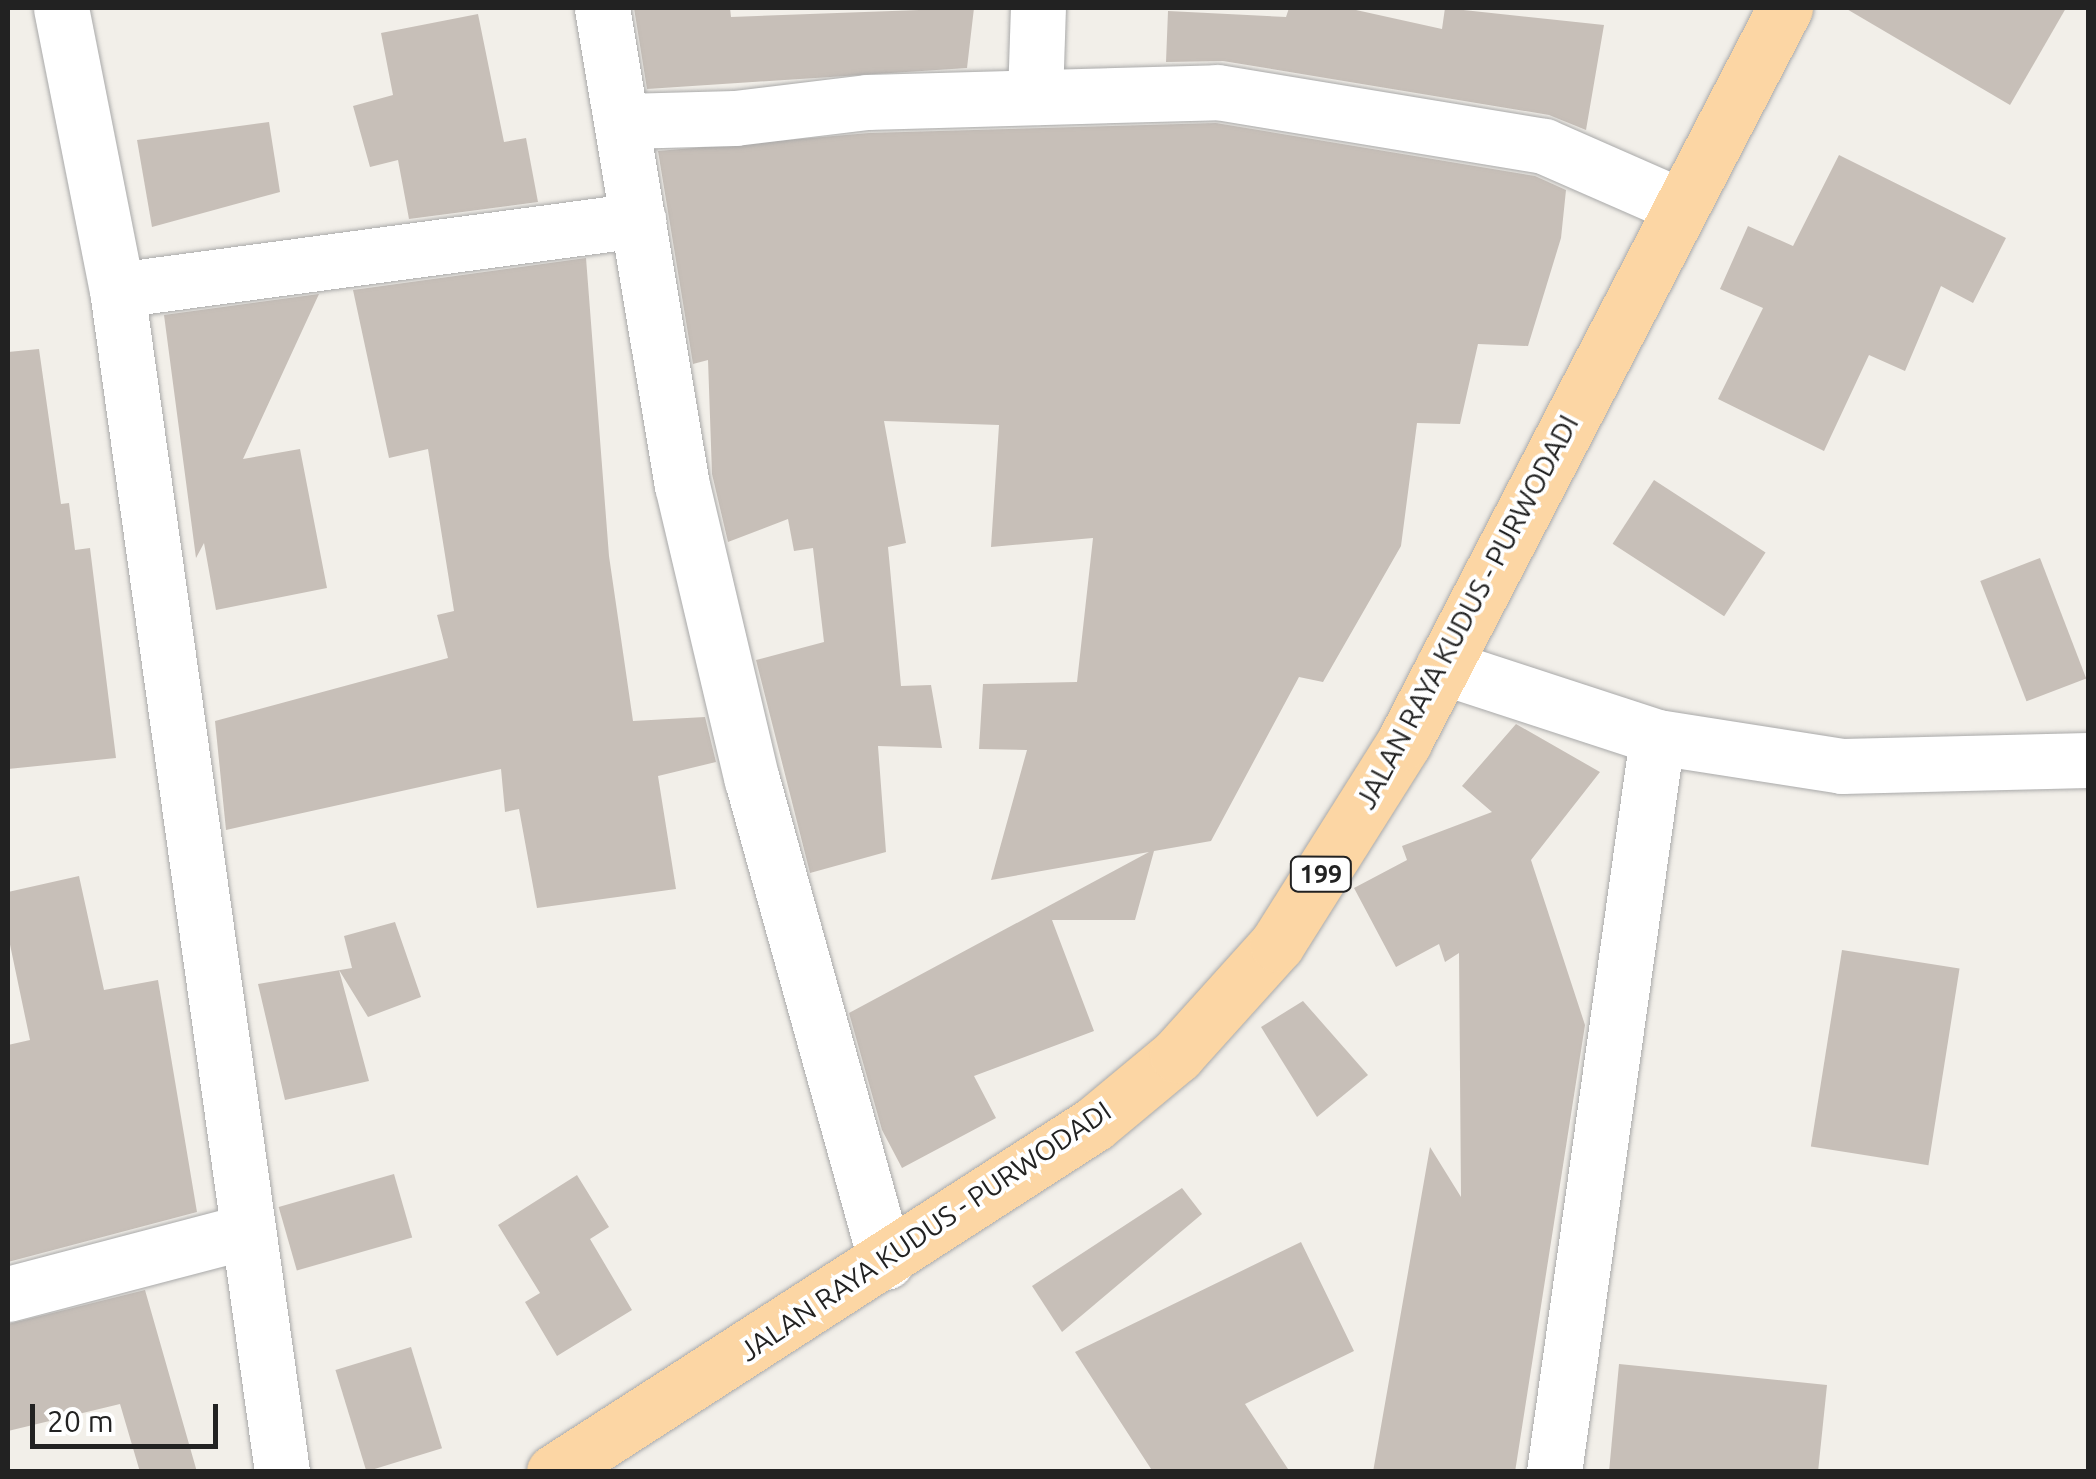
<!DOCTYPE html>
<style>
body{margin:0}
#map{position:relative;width:2096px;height:1479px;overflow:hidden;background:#f2efe9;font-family:Ubuntu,sans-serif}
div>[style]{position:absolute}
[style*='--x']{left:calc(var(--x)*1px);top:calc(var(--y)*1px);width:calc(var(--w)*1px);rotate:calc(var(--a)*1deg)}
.building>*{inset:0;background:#c7bfb8;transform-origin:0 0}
.roads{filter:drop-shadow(0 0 2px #a9a9a9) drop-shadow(0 0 2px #a9a9a9)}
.minor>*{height:55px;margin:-27.5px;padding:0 27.5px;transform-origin:27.5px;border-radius:27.5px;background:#fff}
.major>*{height:55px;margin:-27.5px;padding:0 27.5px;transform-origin:27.5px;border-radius:27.5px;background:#fcd6a4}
span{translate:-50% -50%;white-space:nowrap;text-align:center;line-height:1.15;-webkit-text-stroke:8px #fff;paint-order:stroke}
.shield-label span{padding:2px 8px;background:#fff;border:2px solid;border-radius:8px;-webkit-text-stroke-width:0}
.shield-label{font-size:25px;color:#222;font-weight:700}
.street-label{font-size:28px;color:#222}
.frame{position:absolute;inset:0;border:10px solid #222;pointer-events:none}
.scale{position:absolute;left:30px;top:1404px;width:188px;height:45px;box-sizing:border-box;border:5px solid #222;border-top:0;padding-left:12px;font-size:30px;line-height:35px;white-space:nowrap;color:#222;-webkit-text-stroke:8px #fff;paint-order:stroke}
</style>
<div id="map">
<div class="building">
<i style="clip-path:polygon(634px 8px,730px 8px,731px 17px,974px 8px,967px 68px,647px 89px)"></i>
<i style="clip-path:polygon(1289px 8px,1347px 8px,1442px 29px,1445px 8px,1604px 25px,1586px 130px,1549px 115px,1223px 61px,1166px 62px,1168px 11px,1286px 17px)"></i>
<i style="clip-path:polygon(1845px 8px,2066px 8px,2010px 105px)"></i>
<i style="clip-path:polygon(478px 14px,504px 142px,526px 138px,538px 202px,409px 219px,398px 160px,370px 167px,353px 106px,393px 95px,381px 33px)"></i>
<i style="clip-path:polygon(269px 122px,280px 192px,152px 227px,137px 140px)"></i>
<i style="clip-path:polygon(1216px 123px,1535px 176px,1566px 190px,1561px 238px,1528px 346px,1478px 344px,1460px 424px,1417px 423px,1401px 546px,1323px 682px,1299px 677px,1211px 841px,1154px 851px,1135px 920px,1052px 920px,1094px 1031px,974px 1076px,996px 1118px,902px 1168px,882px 1130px,849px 1013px,1149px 852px,991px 880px,1027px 750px,979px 749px,983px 684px,1077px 682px,1093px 538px,991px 547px,999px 425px,884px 421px,906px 543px,888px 547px,901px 686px,931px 685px,942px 748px,878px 746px,886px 852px,810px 873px,756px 660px,824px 642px,813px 548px,794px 551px,788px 519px,728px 542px,712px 474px,708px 360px,693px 364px,658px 151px,869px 133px)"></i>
<i style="clip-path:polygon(1839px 155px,2006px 238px,1973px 303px,1941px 286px,1905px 371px,1869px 355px,1824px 451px,1718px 399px,1763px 308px,1720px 289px,1748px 226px,1793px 246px)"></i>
<i style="clip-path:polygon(586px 258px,609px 556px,633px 721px,705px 717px,716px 762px,658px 776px,676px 889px,537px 908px,519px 809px,505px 812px,501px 769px,226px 830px,215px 721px,448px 658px,437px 615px,454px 611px,428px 449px,389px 458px,353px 290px)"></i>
<i style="clip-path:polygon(319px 294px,243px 459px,300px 449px,327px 588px,216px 610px,204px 543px,196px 558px,164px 315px)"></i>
<i style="clip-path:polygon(39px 349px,61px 504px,69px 503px,75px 550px,90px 548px,116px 758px,8px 769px,8px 352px)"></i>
<i style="left:1654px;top:480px;width:133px;height:76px;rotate:33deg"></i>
<i style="left:2040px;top:558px;width:129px;height:64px;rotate:69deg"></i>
<i style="clip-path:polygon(1516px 724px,1600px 772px,1531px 860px,1585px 1025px,1515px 1472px,1373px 1472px,1430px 1147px,1461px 1197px,1459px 953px,1445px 962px,1439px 944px,1396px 967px,1354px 888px,1407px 860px,1402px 846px,1492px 812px,1462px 786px)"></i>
<i style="clip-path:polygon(79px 876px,104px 990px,158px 980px,197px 1212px,8px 1262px,8px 1045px,30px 1040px,8px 935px,8px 892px)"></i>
<i style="clip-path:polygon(395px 922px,421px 997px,368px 1017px,339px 970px,369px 1081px,285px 1100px,258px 984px,352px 968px,344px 936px)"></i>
<i style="left:1842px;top:950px;width:119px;height:199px;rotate:9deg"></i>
<i style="clip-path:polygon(1303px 1001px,1368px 1075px,1317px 1117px,1261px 1027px)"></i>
<i style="left:394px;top:1174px;width:66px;height:120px;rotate:74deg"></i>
<i style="clip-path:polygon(577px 1175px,609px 1227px,590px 1239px,632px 1310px,557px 1356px,525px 1302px,540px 1293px,498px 1225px)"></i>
<i style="clip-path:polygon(1182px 1188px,1202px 1214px,1062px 1332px,1032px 1286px)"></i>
<i style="clip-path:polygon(1301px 1242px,1354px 1351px,1245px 1404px,1290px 1472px,1153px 1472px,1075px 1352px)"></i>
<i style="clip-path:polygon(145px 1290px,197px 1472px,140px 1472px,120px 1404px,8px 1431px,8px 1324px)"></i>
<i style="left:411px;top:1347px;width:106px;height:79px;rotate:73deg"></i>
<i style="clip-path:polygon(1619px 1364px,1827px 1385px,1818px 1472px,1609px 1472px)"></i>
</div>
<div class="roads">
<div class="minor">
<i style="--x:61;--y:8;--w:288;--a:78.8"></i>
<i style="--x:117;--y:290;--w:1193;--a:82.05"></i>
<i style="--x:602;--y:8;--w:484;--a:80.5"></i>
<i style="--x:682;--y:485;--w:303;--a:76.7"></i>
<i style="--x:752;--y:780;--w:500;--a:74.46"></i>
<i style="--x:1035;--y:97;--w:89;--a:-88.1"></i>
<i style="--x:624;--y:121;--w:111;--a:-1.5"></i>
<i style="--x:735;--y:118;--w:133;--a:-6.9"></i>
<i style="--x:867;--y:102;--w:351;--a:-1.6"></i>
<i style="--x:1218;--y:92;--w:330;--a:9.4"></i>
<i style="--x:1544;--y:146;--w:150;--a:23.7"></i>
<i style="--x:117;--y:290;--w:526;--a:-7.65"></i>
<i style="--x:1443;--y:667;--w:225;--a:18.1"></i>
<i style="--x:8;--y:1294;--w:245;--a:-14.7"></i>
<i style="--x:1554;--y:1472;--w:742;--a:-82.02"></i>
<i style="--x:1657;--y:737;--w:187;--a:8.9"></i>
<i style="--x:1842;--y:766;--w:246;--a:-1.4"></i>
</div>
<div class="major">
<i style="--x:554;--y:1472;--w:642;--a:-32.8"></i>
<i style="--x:1094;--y:1124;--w:108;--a:-39.7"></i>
<i style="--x:1177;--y:1055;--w:149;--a:-48"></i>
<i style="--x:1277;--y:944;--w:239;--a:-57.8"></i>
<i style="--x:1404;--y:742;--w:827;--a:-62.57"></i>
</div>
</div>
<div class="shield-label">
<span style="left:1321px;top:874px">199</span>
</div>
<div class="street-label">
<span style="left:1467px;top:612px;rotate:-62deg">JALAN RAYA KUDUS - PURWODADI</span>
<span style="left:925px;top:1231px;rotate:-34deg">JALAN RAYA KUDUS - PURWODADI</span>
</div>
<div class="frame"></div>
<div class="scale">20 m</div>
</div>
